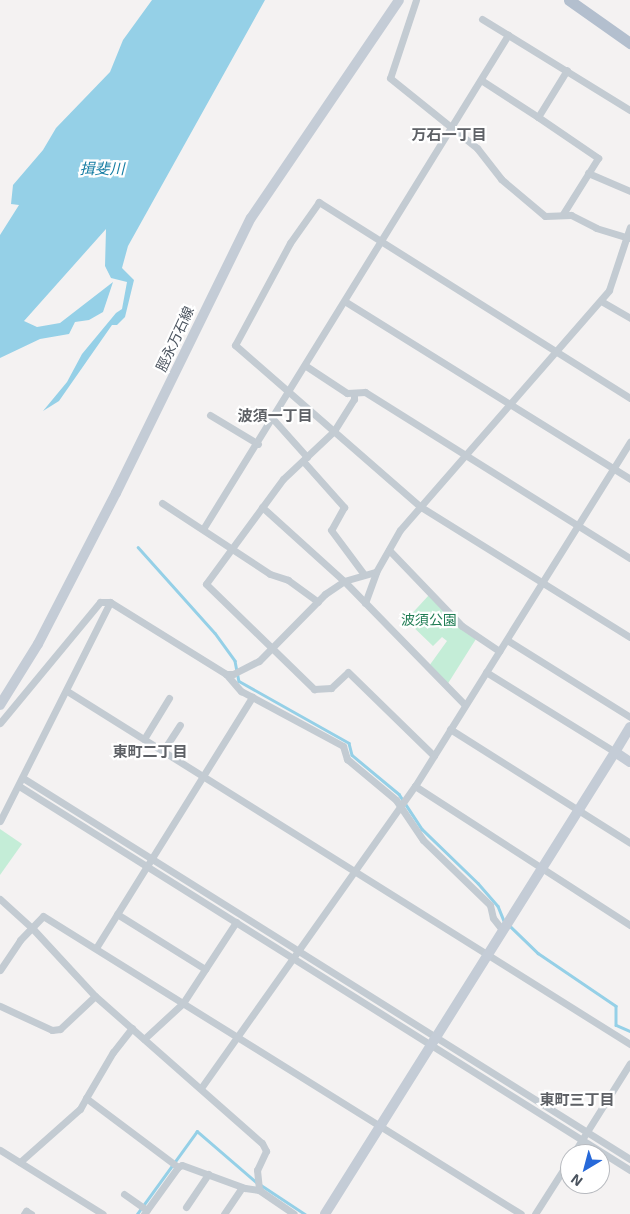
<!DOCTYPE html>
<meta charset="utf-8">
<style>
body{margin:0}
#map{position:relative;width:630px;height:1214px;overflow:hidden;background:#f4f2f2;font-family:"Exo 2","Noto Sans JP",sans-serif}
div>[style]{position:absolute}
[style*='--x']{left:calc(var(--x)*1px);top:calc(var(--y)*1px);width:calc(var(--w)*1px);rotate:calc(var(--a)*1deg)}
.green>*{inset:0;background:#c4edd7}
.water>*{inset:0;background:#95d0e7}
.stream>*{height:2.5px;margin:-1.25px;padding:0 1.25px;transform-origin:1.25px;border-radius:1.25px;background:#95d0e7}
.street>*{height:7px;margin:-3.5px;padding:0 3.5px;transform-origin:3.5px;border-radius:3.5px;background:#c3cbd2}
.secondary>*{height:10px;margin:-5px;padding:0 5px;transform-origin:5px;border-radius:5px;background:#c4ccd6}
.primary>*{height:11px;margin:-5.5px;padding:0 5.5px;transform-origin:5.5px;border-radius:5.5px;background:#b3bfce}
span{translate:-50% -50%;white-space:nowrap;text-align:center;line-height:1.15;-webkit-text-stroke:4.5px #fff;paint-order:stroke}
.street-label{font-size:14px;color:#4a535e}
.park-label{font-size:14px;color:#1f7c53}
.neighbourhood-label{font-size:15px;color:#5e6166;font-weight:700}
.water-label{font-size:15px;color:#177ea4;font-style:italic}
.north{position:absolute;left:560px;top:1144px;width:50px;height:50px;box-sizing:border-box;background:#fff;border:1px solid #b7babf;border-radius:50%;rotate:217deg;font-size:14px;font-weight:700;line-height:20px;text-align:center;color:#4a535e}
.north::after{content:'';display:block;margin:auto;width:18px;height:22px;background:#2769d9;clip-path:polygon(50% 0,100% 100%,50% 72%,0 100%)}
</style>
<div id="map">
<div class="green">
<i style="clip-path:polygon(429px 595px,476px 639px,447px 685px,429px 666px,447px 641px,442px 637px,433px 646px,406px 620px)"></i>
<i style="clip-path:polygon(0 829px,22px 844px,0 875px)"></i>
</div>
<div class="water">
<i style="clip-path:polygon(152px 0,265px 0,128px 246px,122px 268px,134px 280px,125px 317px,117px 325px,112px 325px,59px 401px,43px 411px,67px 382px,82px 354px,116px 313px,122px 309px,127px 282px,111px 278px,105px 266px,106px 229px,24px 321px,37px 327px,60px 323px,113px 282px,103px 312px,89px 320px,75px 322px,69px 334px,40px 339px,0 358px,0 235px,19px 205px,11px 204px,13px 185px,43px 150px,56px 128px,110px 72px,123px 40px)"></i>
</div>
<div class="stream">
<i style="--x:138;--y:547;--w:115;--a:48.2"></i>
<i style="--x:215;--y:633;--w:34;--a:54"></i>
<i style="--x:235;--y:661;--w:20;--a:79"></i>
<i style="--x:239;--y:681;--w:126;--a:29.4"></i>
<i style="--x:349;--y:743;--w:12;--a:76"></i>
<i style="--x:352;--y:755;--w:61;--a:39.7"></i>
<i style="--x:399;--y:794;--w:42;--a:56.7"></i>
<i style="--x:422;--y:829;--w:78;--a:44"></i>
<i style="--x:478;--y:883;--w:30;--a:49"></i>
<i style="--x:498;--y:906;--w:16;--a:68"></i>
<i style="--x:510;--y:926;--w:39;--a:44"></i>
<i style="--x:538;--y:953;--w:94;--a:34.2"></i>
<i style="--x:616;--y:1006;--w:19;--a:90"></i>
<i style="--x:616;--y:1025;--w:15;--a:23"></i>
<i style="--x:261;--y:1185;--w:53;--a:33.4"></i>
<i style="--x:137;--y:1214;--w:102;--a:-54.1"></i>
<i style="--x:197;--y:1131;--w:78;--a:40.8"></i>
</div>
<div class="street">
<i style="--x:416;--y:0;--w:82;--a:108.4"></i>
<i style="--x:390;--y:78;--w:112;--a:38.8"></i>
<i style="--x:477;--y:148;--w:39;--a:52"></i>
<i style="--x:501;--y:179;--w:57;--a:40.1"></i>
<i style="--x:545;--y:216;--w:26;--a:-2"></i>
<i style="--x:571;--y:215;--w:28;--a:27"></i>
<i style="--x:596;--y:228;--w:34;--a:17"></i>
<i style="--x:482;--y:19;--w:174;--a:31.6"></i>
<i style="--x:481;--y:80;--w:68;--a:33"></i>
<i style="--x:538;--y:117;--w:55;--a:-58.3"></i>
<i style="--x:538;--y:117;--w:73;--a:34.3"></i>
<i style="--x:598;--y:158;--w:66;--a:122"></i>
<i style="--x:588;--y:173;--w:46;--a:23.2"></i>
<i style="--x:601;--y:301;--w:34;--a:30"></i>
<i style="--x:346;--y:302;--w:335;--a:31.9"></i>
<i style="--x:306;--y:366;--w:49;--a:33.4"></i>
<i style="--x:347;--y:393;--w:18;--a:-3"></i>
<i style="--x:365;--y:392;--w:313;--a:32.1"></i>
<i style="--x:354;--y:393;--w:6;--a:90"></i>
<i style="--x:354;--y:399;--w:38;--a:122"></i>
<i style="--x:334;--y:431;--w:70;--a:136.7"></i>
<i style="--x:283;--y:479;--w:130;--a:126.3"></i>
<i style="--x:206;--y:584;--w:151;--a:44.2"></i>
<i style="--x:314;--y:689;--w:17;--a:-3"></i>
<i style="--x:331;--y:688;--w:23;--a:-43"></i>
<i style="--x:348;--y:672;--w:120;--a:44.3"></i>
<i style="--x:630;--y:398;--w:368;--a:-147.8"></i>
<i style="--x:319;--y:202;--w:50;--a:125.3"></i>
<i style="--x:290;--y:243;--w:116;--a:118.3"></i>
<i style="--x:235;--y:345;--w:247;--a:41.1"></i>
<i style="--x:421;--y:507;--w:246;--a:31.9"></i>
<i style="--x:210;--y:415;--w:56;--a:31.1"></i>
<i style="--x:273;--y:419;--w:51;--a:48.2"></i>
<i style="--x:303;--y:461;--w:62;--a:48.3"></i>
<i style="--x:344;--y:507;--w:26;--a:119"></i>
<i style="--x:331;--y:530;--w:54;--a:53.3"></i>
<i style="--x:162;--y:503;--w:129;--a:33.3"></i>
<i style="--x:270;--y:574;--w:19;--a:18"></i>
<i style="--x:288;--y:580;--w:37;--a:36"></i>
<i style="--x:262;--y:507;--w:110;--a:42.1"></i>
<i style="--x:344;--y:581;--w:173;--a:45.7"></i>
<i style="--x:203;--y:529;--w:581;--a:-58.31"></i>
<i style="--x:389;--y:550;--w:105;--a:46.2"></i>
<i style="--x:462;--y:626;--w:45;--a:34"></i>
<i style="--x:365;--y:603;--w:33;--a:-70"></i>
<i style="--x:507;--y:640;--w:145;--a:32"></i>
<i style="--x:486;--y:672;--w:152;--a:31.8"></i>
<i style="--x:226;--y:674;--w:23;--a:49"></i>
<i style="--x:241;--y:691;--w:116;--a:28.3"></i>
<i style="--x:343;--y:746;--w:14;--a:73"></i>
<i style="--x:347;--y:759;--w:64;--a:39.9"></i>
<i style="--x:396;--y:800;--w:48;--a:56"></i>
<i style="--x:423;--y:840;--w:93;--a:44.1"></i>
<i style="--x:490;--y:905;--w:13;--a:77"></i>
<i style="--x:493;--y:918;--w:16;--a:52"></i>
<i style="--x:67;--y:691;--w:665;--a:32.09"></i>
<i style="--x:0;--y:723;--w:157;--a:-50.4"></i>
<i style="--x:100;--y:602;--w:10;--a:0"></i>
<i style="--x:110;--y:602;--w:137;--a:31.8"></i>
<i style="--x:226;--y:674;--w:7;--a:0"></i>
<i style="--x:233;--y:674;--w:29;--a:-27"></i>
<i style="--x:259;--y:661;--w:94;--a:-45.4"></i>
<i style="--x:325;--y:594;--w:23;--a:-34"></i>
<i style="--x:344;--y:581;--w:33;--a:-16"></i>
<i style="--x:376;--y:572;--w:48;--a:-60.3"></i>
<i style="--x:400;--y:530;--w:318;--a:-48.9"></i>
<i style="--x:609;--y:290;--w:66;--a:-71.6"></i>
<i style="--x:450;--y:729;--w:213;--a:32.3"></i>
<i style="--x:144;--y:739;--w:48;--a:-58.6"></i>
<i style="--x:163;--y:751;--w:31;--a:-57"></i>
<i style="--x:23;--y:778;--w:717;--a:32.12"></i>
<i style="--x:19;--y:786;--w:722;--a:32.15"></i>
<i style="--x:415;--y:786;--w:256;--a:32.9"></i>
<i style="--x:0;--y:821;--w:245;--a:-63.3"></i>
<i style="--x:0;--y:899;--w:45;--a:42.3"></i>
<i style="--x:33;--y:929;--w:91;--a:47.2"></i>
<i style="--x:117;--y:914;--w:104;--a:32"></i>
<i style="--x:96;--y:948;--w:296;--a:-58.1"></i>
<i style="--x:0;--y:970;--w:36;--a:-56"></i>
<i style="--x:20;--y:940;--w:33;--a:-46"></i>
<i style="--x:43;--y:916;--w:563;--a:31.94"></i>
<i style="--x:0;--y:1006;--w:57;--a:24.8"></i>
<i style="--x:52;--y:1030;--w:8;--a:-7"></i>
<i style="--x:60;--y:1029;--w:48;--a:-43.3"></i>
<i style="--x:95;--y:996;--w:222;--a:41.4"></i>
<i style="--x:262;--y:1143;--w:9;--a:63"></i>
<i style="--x:266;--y:1151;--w:21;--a:115"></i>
<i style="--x:257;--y:1170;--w:20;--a:84"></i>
<i style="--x:259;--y:1190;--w:42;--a:34.4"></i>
<i style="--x:132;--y:1028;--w:31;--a:128"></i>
<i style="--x:113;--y:1052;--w:53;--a:120.4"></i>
<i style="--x:86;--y:1098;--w:115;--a:36.9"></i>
<i style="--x:144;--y:1039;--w:53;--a:-42.7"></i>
<i style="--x:183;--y:1003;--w:97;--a:-56.8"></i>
<i style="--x:201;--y:1088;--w:370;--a:-54.7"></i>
<i style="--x:415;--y:786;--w:406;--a:-58"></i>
<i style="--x:0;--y:1150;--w:121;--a:31.9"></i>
<i style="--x:573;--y:1154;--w:107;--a:-57.9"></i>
<i style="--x:20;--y:1162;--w:80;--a:-41.5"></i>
<i style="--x:80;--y:1109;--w:13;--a:-61"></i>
<i style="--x:124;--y:1194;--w:28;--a:35"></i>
<i style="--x:186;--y:1207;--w:40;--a:-56"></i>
<i style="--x:24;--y:1214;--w:4;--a:-56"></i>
<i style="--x:26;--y:1211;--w:6;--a:31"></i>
<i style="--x:144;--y:1214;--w:58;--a:-54.1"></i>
<i style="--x:178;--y:1167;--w:4;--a:-27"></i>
<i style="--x:182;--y:1165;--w:67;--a:20.1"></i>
<i style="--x:245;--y:1188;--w:14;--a:8"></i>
<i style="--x:224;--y:1214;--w:32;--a:-56"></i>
<i style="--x:535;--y:1214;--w:65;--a:-57.5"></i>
</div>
<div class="secondary">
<i style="--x:0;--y:705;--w:72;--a:-58.1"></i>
<i style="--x:38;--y:644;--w:170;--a:-62.7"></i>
<i style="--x:116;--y:493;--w:306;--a:-63.9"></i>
<i style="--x:251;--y:218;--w:263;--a:-55.8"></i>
<i style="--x:630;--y:727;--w:29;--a:121"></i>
<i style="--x:615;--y:752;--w:18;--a:34"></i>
<i style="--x:325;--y:1214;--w:545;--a:-57.88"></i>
</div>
<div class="primary">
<i style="--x:569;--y:0;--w:75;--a:35.2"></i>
</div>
<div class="street-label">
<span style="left:175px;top:339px;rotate:-65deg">脛永万石線</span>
</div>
<div class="park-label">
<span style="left:429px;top:620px">波須公園</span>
</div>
<div class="neighbourhood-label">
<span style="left:449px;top:135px">万石一丁目</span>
<span style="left:275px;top:416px">波須一丁目</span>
<span style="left:150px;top:752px">東町二丁目</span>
<span style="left:577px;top:1100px">東町三丁目</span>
</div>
<div class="water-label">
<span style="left:102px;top:169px">揖斐川</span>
</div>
<div class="north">N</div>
</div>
